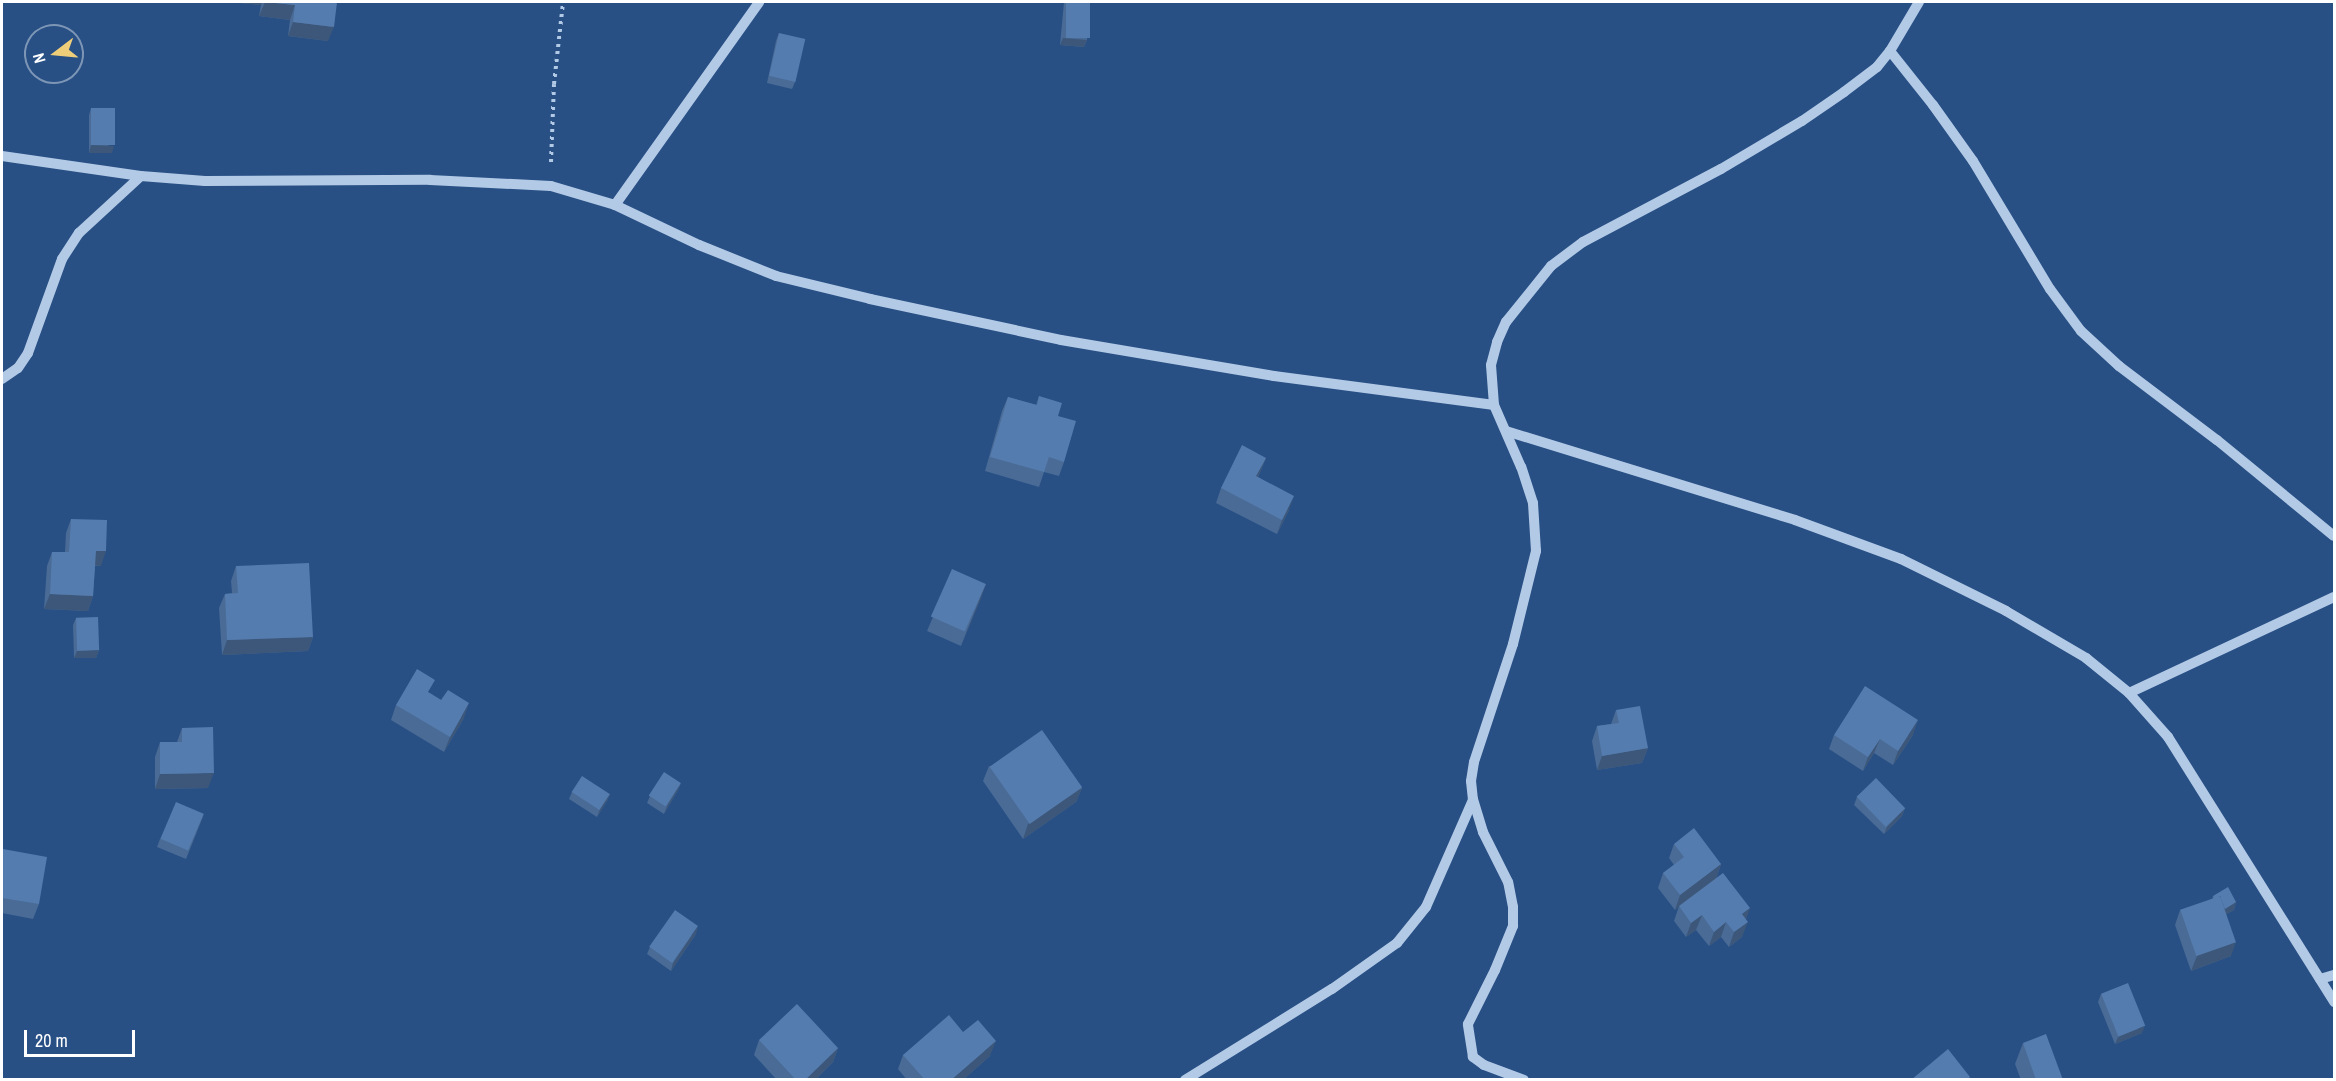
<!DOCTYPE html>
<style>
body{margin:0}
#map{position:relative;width:2336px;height:1081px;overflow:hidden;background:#285085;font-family:"Archivo Narrow",sans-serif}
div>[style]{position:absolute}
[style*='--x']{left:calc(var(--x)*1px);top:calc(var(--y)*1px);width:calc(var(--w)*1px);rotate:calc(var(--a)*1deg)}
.path>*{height:4px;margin-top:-2px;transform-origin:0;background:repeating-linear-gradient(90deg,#b3cae7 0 3px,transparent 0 7.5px)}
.minor>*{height:10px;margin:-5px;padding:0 5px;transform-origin:5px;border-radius:5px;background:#b3cae7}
.wall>*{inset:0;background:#496b96}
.shaded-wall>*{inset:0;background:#3c577a}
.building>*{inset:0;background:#557cae;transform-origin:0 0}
span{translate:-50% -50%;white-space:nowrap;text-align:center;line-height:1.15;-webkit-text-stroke:6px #285085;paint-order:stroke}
.frame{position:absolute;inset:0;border:3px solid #fff;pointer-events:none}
.north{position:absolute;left:24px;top:24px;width:60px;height:60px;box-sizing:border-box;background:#285085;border:2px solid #7e96b6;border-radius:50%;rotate:254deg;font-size:16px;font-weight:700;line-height:24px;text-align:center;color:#fff}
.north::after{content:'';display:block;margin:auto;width:21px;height:27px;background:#efce7a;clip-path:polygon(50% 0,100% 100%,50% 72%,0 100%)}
.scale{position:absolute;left:24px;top:1030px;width:111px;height:27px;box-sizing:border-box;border:3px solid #fff;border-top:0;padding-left:8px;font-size:18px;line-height:21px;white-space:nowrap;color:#fff;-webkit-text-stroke:4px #285085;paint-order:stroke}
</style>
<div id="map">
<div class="path">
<i style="--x:551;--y:162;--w:78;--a:-87.8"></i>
<i style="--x:554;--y:84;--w:82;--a:-83.7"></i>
</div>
<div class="minor">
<i style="--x:1890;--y:51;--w:69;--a:51.5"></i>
<i style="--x:1933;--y:105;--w:69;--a:54.5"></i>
<i style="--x:1973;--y:161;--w:149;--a:59"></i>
<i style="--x:2050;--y:289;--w:52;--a:53.6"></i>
<i style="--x:2081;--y:331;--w:52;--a:42.6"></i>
<i style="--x:2119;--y:366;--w:123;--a:37.1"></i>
<i style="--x:2217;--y:440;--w:151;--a:39.4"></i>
<i style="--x:2;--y:156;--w:140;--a:8.2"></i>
<i style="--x:141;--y:176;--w:64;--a:4.5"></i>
<i style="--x:205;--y:181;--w:225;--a:-0.3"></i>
<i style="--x:430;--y:180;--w:121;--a:2.8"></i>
<i style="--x:551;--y:186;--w:67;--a:16.5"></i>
<i style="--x:615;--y:205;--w:93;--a:25.5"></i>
<i style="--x:699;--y:245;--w:83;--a:21.9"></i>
<i style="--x:776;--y:276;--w:97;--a:13.7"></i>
<i style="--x:870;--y:299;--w:195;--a:12.1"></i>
<i style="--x:1061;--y:340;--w:216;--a:9.6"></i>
<i style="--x:1274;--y:376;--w:222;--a:7.5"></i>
<i style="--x:615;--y:205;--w:249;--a:-54.6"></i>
<i style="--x:2;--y:379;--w:19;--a:-35"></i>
<i style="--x:18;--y:368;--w:18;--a:-56"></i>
<i style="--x:28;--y:353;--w:100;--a:-70.1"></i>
<i style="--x:62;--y:259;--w:31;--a:-57"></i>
<i style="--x:79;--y:233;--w:84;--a:-42.6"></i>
<i style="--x:1506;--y:431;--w:302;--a:17.1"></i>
<i style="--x:1795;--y:520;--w:113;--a:20.2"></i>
<i style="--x:1901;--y:559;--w:117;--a:26.3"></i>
<i style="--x:2006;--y:611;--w:93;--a:30.4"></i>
<i style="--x:2086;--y:658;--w:55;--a:39.1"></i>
<i style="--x:2129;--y:693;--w:59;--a:48.4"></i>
<i style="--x:2168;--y:737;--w:313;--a:57.9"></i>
<i style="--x:2129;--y:693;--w:226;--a:-25.1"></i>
<i style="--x:2320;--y:979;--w:15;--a:-16"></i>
<i style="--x:1185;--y:1080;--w:173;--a:-31.8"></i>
<i style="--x:1332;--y:989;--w:80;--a:-35.3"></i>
<i style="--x:1397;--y:943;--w:46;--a:-51.1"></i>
<i style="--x:1426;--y:907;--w:117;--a:-66.3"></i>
<i style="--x:1524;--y:1080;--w:43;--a:-159.4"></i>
<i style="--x:1484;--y:1065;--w:14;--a:-144"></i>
<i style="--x:1473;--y:1057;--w:33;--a:-99"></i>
<i style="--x:1468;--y:1024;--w:60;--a:-63.4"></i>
<i style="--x:1495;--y:970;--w:48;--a:-67.8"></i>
<i style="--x:1513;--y:926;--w:19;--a:-90"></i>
<i style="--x:1513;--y:907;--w:25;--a:-101"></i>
<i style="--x:1508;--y:882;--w:56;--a:-116.6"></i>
<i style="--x:1483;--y:832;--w:34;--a:-107"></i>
<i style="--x:1473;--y:800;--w:19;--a:-96"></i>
<i style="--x:1471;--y:781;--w:19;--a:-81"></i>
<i style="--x:1474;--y:762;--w:124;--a:-71.7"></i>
<i style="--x:1513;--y:644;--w:96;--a:-76.1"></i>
<i style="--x:1536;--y:551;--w:48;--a:-93.6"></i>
<i style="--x:1533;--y:503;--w:38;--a:-108"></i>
<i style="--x:1521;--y:467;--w:68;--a:-113.5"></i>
<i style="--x:1494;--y:405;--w:40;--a:-94.3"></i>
<i style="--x:1491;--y:365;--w:24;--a:-75"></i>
<i style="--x:1497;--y:342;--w:22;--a:-66"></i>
<i style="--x:1506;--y:322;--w:72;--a:-51.2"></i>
<i style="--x:1551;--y:266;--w:40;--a:-37"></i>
<i style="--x:1583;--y:242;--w:156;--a:-27.9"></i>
<i style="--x:1721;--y:169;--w:94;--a:-30.7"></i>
<i style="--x:1802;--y:121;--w:51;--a:-34.6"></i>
<i style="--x:1844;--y:92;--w:41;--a:-37.1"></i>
<i style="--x:1877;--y:67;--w:21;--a:-51"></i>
<i style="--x:1890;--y:51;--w:57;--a:-59.4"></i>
</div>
<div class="wall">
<i style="clip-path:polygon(240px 2px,337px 2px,328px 41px,288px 36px,290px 20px,259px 16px,261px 5px,240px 3px)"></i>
<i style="clip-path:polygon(1064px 2px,1090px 2px,1087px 40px,1084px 47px,1060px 45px)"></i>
<i style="clip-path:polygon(779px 33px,795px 82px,792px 89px,767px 83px,776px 41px)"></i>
<i style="clip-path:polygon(91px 108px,112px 153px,89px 153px,89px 115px)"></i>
<i style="clip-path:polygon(1039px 396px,1058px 416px,1064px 462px,1059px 476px,1044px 472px,1039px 487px,985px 471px,1002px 411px,1008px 397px,1036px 405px)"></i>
<i style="clip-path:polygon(1266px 458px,1258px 477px,1289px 510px,1277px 534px,1216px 503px,1221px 488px)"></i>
<i style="clip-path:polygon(71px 519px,101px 566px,95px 566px,93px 596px,88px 611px,44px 609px,47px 566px,52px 552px,65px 552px,66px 533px)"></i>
<i style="clip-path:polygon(236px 566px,313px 637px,308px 651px,222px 655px,219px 608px,225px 594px,232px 593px,231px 581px)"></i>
<i style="clip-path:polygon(986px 584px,961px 646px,927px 631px,933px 617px)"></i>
<i style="clip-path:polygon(76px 618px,99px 650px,96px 658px,74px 658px,73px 625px)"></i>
<i style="clip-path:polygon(430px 693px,441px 700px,464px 718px,444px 752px,391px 720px,396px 705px)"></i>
<i style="clip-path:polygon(1616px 710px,1648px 748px,1642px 763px,1597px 770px,1592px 741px,1597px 726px,1611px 724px)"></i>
<i style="clip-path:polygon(182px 728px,208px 788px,155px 789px,155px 757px,160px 742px,177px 742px)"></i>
<i style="clip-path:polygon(1834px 735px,1913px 735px,1893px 765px,1874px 753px,1863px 771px,1829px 749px)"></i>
<i style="clip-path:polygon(989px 766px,1082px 788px,1076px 802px,1023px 839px,983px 781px)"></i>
<i style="clip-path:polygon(681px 783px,678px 790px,664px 814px,647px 803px,650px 796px)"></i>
<i style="clip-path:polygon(572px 792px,610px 794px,607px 801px,597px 817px,569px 799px)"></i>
<i style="clip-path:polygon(1857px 797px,1905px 808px,1902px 816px,1884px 834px,1854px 805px)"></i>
<i style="clip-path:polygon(204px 814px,186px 859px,157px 847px,160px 839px)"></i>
<i style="clip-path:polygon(1674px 844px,1721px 864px,1716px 879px,1746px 920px,1742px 937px,1729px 947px,1721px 937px,1709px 946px,1696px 930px,1686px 937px,1674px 921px,1679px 906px,1675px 910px,1658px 888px,1663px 873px,1674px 865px,1669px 858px)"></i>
<i style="clip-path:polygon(3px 849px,39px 904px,33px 919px,2px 913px,2px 853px)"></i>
<i style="clip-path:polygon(2213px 896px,2236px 902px,2234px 910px,2226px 914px,2231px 956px,2191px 971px,2175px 925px,2180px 910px,2212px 900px)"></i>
<i style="clip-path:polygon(696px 934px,671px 971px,647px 954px,650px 947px)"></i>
<i style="clip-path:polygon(2101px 994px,2142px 1033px,2115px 1044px,2098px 1002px)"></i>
<i style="clip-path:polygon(963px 1032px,990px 1056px,963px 1080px,907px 1080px,898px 1069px,903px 1055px)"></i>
<i style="clip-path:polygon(759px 1040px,838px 1048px,833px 1062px,815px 1080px,777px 1080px,754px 1055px)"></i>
<i style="clip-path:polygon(2023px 1043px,2063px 1080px,2021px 1080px,2015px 1064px)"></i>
</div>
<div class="shaded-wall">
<i style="clip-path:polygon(240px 2px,262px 2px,261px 5px,240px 3px)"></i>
<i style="clip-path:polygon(265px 2px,295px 5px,290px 20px,259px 16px)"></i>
<i style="clip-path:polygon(293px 22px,334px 27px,328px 41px,288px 36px)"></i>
<i style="clip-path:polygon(1063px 38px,1087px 40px,1084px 47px,1060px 45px)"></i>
<i style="clip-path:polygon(91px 145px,114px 146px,112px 153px,89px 153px)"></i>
<i style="clip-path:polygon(1266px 458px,1260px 472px,1251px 491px,1256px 476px)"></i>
<i style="clip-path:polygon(1294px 496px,1289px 510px,1277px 534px,1282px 520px)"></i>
<i style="clip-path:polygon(96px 551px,106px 551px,101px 566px,90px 565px)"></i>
<i style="clip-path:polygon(986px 584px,981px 599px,961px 646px,967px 631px)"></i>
<i style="clip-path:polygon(50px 594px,93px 596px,88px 611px,44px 609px)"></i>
<i style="clip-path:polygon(313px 637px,308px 651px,222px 655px,227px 640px)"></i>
<i style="clip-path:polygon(99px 650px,96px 658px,74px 658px,77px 651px)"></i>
<i style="clip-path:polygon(469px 703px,464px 718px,444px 752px,450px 737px)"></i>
<i style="clip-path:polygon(1918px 720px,1913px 735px,1893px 765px,1898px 751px)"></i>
<i style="clip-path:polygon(1880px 739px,1874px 753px,1863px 771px,1868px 757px)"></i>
<i style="clip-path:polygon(1648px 748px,1642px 763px,1597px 770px,1602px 756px)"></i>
<i style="clip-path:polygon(214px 773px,208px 788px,155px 789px,160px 774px)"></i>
<i style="clip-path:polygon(681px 783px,678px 790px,664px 814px,667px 806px)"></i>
<i style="clip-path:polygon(1082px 788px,1076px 802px,1023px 839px,1028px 824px)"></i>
<i style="clip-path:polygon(610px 794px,607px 801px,597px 817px,600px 809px)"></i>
<i style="clip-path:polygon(1905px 808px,1902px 816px,1884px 834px,1887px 827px)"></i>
<i style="clip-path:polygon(1721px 864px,1716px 879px,1675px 910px,1680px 895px)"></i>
<i style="clip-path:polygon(2236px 902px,2234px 910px,2218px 918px,2221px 911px)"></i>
<i style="clip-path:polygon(1750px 908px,1745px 923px,1742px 914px)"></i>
<i style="clip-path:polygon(1702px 915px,1696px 930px,1686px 937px,1691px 923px)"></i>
<i style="clip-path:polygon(1726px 922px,1721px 937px,1709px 946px,1714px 932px)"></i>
<i style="clip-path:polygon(1748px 922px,1742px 937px,1729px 947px,1734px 932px)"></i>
<i style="clip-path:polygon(698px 926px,696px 934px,671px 971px,673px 963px)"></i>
<i style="clip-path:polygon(2236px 942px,2231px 956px,2191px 971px,2197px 956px)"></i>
<i style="clip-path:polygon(2145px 1026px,2142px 1033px,2115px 1044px,2118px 1037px)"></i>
<i style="clip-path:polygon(996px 1041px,990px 1056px,963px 1080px,951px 1080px)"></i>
<i style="clip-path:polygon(838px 1048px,833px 1062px,815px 1080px,805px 1080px)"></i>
</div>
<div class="building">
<i style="clip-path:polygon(265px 2px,337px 2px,334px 27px,293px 22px,295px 5px)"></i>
<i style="left:1066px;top:2px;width:24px;height:36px"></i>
<i style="left:779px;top:33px;width:27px;height:44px;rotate:13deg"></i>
<i style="left:91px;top:108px;width:24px;height:37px"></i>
<i style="clip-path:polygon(1039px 396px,1062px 403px,1058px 416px,1076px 421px,1064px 462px,1049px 457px,1044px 472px,990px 457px,1008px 397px,1037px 405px)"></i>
<i style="clip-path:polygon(1242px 445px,1266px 458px,1256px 476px,1294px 496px,1282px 520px,1221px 488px)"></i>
<i style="clip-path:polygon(71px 519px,107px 520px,106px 551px,96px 551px,93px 596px,50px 594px,52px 552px,69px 552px)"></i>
<i style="clip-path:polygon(309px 563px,313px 637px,227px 640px,225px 594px,238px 593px,236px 566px)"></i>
<i style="left:952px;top:569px;width:37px;height:52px;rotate:24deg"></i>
<i style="left:98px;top:617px;width:33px;height:22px;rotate:88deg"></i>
<i style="clip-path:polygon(417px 669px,435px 680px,428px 692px,441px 700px,448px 690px,469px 703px,450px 737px,396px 705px)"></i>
<i style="clip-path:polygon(1865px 686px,1918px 720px,1898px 751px,1880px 739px,1868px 757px,1834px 735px)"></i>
<i style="clip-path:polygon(1640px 706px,1648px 748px,1602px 756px,1597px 726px,1619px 723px,1616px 710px)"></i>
<i style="clip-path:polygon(213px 727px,214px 773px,160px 774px,160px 742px,182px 742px,182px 728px)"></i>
<i style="left:1042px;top:730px;width:70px;height:64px;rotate:55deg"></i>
<i style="left:664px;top:772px;width:20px;height:28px;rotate:33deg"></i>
<i style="left:582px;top:776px;width:33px;height:19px;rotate:33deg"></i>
<i style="left:1876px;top:778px;width:42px;height:27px;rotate:46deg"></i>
<i style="left:176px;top:802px;width:30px;height:40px;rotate:23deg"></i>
<i style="clip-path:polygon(1694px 828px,1721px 864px,1680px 895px,1663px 873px,1684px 857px,1674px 844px)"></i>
<i style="clip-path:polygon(3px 849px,47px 857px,39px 904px,2px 898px,2px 857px)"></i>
<i style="clip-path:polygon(1723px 873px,1750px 908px,1742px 914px,1748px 922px,1734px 932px,1726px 922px,1714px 932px,1702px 915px,1691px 923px,1679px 906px)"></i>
<i style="clip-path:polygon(2228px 887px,2236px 902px,2225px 909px,2220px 896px,2214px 899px,2213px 896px)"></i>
<i style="left:2220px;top:896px;width:49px;height:42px;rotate:71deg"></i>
<i style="left:675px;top:910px;width:28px;height:45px;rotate:35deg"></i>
<i style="left:2128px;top:983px;width:46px;height:29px;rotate:68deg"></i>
<i style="clip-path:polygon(797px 1004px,838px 1048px,805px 1080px,796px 1080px,759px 1040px)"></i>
<i style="clip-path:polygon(949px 1015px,963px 1032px,978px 1020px,996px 1041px,951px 1080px,925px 1080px,903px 1055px)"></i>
<i style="clip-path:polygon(2046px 1034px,2063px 1080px,2036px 1080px,2023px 1043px)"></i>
<i style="clip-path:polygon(1948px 1049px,1970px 1077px,1967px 1080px,1911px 1080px)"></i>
</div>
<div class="frame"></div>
<div class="north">N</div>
<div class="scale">20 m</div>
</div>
